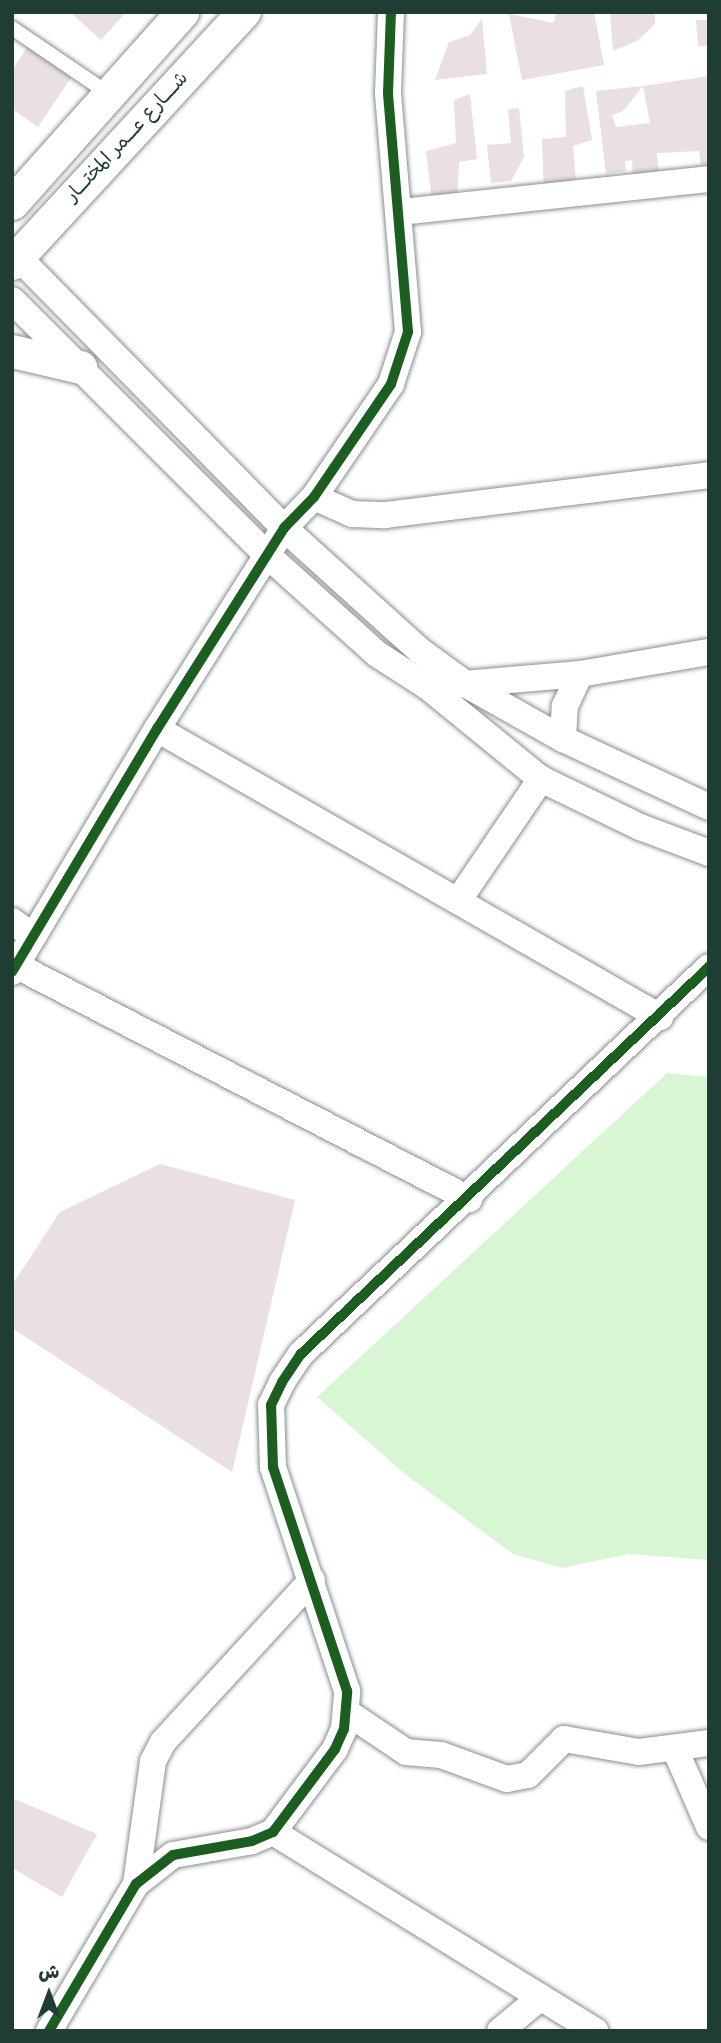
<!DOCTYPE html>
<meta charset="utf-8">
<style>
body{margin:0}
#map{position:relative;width:721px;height:2043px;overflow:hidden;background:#fff;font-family:"Balsamiq Sans","Playpen Sans Arabic",sans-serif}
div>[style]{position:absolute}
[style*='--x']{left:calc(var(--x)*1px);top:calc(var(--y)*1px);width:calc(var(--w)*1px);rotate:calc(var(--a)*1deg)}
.green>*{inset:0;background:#d8f6d4}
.building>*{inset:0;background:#e9dfe4}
.roads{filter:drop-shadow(0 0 2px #898f8d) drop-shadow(0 0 2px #898f8d)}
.service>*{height:14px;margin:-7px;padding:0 7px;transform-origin:7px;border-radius:7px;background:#fff}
.minor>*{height:26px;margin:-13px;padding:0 13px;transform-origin:13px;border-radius:13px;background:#fff}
.tertiary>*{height:33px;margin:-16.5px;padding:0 16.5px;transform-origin:16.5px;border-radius:16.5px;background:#fff}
.cycleway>*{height:10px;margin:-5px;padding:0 5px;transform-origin:5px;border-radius:5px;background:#1b5e20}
span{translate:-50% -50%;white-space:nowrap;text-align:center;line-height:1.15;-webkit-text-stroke:5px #fff;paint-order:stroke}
.street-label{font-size:19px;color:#1f3d34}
.frame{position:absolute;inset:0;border:14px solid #1f3d34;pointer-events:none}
.north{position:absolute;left:14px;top:1959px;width:70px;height:70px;-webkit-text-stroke:5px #fff;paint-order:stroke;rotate:0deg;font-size:19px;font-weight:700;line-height:28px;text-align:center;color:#1f3d34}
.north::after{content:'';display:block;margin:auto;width:24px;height:32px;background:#1f3d34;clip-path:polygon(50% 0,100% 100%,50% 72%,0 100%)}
</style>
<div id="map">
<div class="green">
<i style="clip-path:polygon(667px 1073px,709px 1077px,709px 1560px,629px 1554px,562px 1568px,513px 1554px,405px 1474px,317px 1397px)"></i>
</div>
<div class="building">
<i style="clip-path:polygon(70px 12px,126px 12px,101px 40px)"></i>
<i style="clip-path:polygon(556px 12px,594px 12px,604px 65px,522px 80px,509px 14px,554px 23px)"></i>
<i style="clip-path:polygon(610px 12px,655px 12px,655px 24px,637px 41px,613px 51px)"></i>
<i style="clip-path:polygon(482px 19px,487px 74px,435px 80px,449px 42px,470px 35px)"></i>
<i style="clip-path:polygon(696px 20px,709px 20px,709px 46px,698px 46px)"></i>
<i style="clip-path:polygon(31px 42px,75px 72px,38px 127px,12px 109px,12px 70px)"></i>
<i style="clip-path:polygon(709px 76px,709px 164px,701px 165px,699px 151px,657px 153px,659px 172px,633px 175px,632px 160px,625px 161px,626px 171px,606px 174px,596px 91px,643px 86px,623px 111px,612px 115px,616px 127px,650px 123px,643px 86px)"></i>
<i style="clip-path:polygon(583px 86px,592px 140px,573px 146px,577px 193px,544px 197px,542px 139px,566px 137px,565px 91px)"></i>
<i style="clip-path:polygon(470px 94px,477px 159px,459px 162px,457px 206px,433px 209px,426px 151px,456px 143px,454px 100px)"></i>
<i style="clip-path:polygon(519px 108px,524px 157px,511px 181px,491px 183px,487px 145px,511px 143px,508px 109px)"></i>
<i style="clip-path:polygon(160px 1164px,295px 1200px,232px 1472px,12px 1328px,12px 1285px,60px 1212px)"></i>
<i style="clip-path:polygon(12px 1798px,97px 1834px,62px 1897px,12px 1868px)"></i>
</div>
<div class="roads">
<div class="service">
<i style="--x:12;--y:28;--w:117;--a:34.2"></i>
</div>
<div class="minor">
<i style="--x:401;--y:212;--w:310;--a:-6.1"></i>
<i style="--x:12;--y:251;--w:388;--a:45.5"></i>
<i style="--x:284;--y:528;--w:182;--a:42.1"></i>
<i style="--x:419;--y:650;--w:59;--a:36.1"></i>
<i style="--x:467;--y:685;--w:110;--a:29.4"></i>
<i style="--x:563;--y:739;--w:161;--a:25"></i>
<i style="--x:12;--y:300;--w:361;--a:45"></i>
<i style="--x:267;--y:555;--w:148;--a:42"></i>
<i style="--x:377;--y:654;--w:61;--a:32.9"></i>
<i style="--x:428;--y:687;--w:153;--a:-4.9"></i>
<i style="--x:580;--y:674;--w:131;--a:-9.7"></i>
<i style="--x:314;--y:497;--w:42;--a:24.1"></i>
<i style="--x:352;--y:514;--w:33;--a:2"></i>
<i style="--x:385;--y:515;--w:326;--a:-7"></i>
<i style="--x:428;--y:687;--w:146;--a:39.2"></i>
<i style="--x:541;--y:779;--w:110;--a:25.9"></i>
<i style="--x:640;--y:827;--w:74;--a:20.6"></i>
<i style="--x:157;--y:729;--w:580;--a:29.79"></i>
<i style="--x:563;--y:739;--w:33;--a:-87"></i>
<i style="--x:565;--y:706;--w:35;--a:-65"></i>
<i style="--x:458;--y:901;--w:148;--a:-55.8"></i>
<i style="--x:12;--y:921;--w:26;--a:36"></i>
<i style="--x:17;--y:966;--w:509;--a:27.27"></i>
<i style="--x:12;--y:972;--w:283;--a:-59.2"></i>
<i style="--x:157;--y:729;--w:238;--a:-57.7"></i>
<i style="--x:284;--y:528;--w:43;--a:-45.9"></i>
<i style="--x:314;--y:497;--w:137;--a:-55.7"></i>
<i style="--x:391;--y:384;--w:55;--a:-71.9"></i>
<i style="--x:408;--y:332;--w:240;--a:-94.8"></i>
<i style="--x:388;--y:93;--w:81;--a:-87.9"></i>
<i style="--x:348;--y:1713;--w:70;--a:33.9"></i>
<i style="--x:406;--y:1752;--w:35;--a:5"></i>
<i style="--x:441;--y:1755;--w:70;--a:20"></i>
<i style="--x:507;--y:1779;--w:21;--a:-11"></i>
<i style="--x:528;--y:1775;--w:51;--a:-45"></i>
<i style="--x:564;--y:1739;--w:76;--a:9.8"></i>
<i style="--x:639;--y:1752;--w:71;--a:-7.3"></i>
<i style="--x:675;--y:1749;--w:85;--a:66.4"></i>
<i style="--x:273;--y:1832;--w:379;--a:31.7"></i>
<i style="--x:136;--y:1884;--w:124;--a:-82.1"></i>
<i style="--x:153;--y:1761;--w:21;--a:-62"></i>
<i style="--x:163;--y:1742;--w:220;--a:-47.4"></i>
<i style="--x:49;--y:2031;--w:171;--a:-59.4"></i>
<i style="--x:136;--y:1884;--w:47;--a:-38.1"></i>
<i style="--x:173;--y:1855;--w:80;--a:-10"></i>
<i style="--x:252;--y:1841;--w:23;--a:-23"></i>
<i style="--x:273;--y:1832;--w:104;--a:-53.2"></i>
<i style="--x:335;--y:1749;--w:22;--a:-66"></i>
<i style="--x:344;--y:1729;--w:38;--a:-85"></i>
<i style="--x:347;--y:1691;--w:236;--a:-108.3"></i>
<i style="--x:273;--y:1467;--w:62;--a:-91.8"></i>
<i style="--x:271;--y:1405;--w:25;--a:-64"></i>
<i style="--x:282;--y:1382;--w:34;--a:-56"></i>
<i style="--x:301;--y:1354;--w:562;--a:-43.49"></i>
<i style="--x:500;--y:2031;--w:53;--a:-39.7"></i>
</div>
<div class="tertiary">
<i style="--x:12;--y:203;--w:256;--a:-48.3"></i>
<i style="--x:12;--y:263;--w:342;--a:-47.3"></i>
<i style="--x:12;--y:351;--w:70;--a:13.2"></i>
</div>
</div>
<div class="cycleway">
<i style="--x:12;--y:972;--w:283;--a:-59.2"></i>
<i style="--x:157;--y:729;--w:238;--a:-57.7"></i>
<i style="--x:284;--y:528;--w:43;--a:-45.9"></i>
<i style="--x:314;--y:497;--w:137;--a:-55.7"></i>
<i style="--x:391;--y:384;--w:55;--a:-71.9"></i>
<i style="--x:408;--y:332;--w:240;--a:-94.8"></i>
<i style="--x:388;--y:93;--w:81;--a:-87.9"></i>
<i style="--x:49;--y:2031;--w:171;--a:-59.4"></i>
<i style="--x:136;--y:1884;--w:47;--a:-38.1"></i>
<i style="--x:173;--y:1855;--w:80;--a:-10"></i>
<i style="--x:252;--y:1841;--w:23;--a:-23"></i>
<i style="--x:273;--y:1832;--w:104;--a:-53.2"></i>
<i style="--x:335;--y:1749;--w:22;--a:-66"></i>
<i style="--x:344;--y:1729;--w:38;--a:-85"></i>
<i style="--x:347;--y:1691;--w:236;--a:-108.3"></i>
<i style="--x:273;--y:1467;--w:62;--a:-91.8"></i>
<i style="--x:271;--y:1405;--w:25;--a:-64"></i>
<i style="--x:282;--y:1382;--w:34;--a:-56"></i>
<i style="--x:301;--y:1354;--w:562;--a:-43.49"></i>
</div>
<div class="street-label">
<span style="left:127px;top:137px;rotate:-47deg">شــــارع عـــمر المختـــار</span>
</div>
<div class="frame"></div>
<div class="north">ش</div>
</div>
